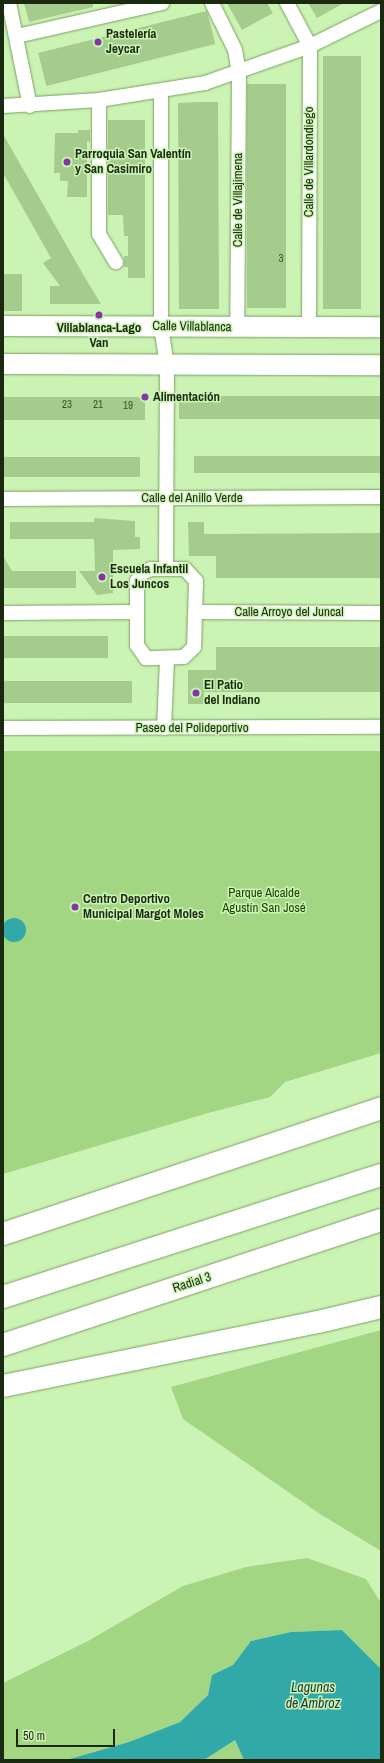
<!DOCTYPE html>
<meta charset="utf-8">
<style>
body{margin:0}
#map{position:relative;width:384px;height:1763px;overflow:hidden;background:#cbf3b3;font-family:"Archivo Narrow",sans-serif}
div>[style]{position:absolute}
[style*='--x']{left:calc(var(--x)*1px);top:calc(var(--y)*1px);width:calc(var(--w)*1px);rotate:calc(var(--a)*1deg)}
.green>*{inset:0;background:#a3d682}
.water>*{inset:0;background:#31a9a8}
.round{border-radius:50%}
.building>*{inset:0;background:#a5cc8d;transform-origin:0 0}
.roads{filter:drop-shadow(0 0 1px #7ba064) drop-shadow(0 0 1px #7ba064)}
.street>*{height:14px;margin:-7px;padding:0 7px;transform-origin:7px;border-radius:7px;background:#fff}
.secondary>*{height:20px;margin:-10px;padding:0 10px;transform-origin:10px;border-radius:10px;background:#fff}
.highway>*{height:22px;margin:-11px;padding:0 11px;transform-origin:11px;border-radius:11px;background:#fff}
.dots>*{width:11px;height:11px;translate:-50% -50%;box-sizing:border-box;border:2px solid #cbf3b3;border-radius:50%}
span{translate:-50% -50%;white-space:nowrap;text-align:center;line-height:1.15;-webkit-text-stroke:3px #cbf3b3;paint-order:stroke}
.number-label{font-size:11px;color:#3d522f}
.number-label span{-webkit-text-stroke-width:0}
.poi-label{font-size:13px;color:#1a2910;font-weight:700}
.left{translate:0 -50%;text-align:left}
.street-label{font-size:13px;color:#1a2910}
.park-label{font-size:13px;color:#1d3d00}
.water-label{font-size:14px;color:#1e3837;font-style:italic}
.frame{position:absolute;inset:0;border:4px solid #1a2910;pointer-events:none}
.scale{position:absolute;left:16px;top:1729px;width:99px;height:18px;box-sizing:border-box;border:2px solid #1a2910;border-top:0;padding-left:5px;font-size:12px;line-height:14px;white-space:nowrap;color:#1a2910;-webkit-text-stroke:3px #cbf3b3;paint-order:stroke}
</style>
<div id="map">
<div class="green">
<i style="clip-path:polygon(3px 751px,381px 751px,381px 1053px,285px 1082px,270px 1097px,208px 1113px,3px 1174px)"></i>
<i style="clip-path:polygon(381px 1330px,381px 1551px,320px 1514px,183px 1419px,171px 1387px)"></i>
<i style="clip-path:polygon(307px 1558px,366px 1579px,381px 1603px,381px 1669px,342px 1630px,291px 1632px,251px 1641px,233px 1665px,212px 1675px,208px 1695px,180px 1722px,129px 1742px,66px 1760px,3px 1760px,3px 1683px,88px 1641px,183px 1586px,246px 1567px)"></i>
<i style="clip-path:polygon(235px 1740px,244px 1760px,204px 1760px,207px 1758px)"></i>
</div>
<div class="water">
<i class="round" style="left:2px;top:918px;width:24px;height:24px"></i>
<i style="clip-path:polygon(342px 1630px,381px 1669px,381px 1760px,244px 1760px,235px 1740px,204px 1760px,66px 1760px,129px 1742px,180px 1722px,208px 1695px,212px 1675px,233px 1665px,251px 1641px,291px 1632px)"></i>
</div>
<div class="building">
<i style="clip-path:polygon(24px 3px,93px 3px,93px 7px,29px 22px)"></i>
<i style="clip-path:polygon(227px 3px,267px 3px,273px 13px,242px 30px)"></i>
<i style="clip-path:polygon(308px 3px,344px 3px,317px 18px)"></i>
<i style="left:207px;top:11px;width:34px;height:174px;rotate:76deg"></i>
<i style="left:323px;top:56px;width:38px;height:253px"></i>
<i style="left:247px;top:84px;width:39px;height:224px"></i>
<i style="clip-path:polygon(199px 102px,218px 102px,219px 309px,179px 309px,178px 103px)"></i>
<i style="clip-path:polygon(108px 120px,145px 120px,145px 278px,128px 278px,128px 267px,124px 267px,124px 256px,128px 256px,128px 236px,124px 236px,123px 215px,108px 215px)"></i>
<i style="clip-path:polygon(78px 130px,90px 130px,90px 142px,87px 141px,87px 197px,67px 197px,68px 181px,60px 181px,60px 173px,54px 173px,55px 133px,78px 133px)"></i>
<i style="clip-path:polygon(3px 134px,84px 276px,101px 304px,50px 304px,50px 286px,60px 286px,43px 263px,51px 258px,3px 173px)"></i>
<i style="left:3px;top:274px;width:19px;height:37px"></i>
<i style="left:179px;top:396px;width:202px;height:23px"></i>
<i style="left:3px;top:397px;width:142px;height:23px"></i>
<i style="left:194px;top:456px;width:187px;height:17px"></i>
<i style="left:3px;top:457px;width:137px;height:20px"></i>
<i style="clip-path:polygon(94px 518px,135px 521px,135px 537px,140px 537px,140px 549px,113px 550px,113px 593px,97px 595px,79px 571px,95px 571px,94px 539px,10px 539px,10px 522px,94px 522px)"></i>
<i style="clip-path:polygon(188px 522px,204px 522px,204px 534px,381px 533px,381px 578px,216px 578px,216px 556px,189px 556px)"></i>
<i style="clip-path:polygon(3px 556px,12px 571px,76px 571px,76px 588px,3px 588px)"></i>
<i style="left:108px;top:636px;width:22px;height:105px;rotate:90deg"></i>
<i style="clip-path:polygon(216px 647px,381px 647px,381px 692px,204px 692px,204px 704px,188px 704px,188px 670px,216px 670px)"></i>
<i style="left:132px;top:681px;width:22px;height:129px;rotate:90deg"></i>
</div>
<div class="roads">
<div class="street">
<i style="--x:9;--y:3;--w:105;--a:78.5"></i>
<i style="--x:212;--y:3;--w:52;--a:63.9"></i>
<i style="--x:235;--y:50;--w:22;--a:80"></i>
<i style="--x:239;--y:72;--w:255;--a:90.4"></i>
<i style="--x:287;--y:3;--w:49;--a:61.9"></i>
<i style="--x:310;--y:46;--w:282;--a:90.2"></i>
<i style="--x:17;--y:36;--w:149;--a:-12.8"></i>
<i style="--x:161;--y:91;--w:235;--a:90"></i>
<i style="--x:161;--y:326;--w:40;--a:81.5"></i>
<i style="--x:167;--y:366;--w:202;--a:90.3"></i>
<i style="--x:99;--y:100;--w:134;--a:90"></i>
<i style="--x:99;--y:234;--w:33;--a:59"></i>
<i style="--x:3;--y:106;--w:96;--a:-3.6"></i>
<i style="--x:99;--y:100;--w:107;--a:-9.1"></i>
<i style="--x:205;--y:83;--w:111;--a:-19.4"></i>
<i style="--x:310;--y:46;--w:79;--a:-26.2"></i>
<i style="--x:3;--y:499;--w:378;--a:-0.3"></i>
<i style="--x:151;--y:569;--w:34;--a:0"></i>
<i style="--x:185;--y:569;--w:16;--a:47"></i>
<i style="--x:196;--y:581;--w:66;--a:91.7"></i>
<i style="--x:194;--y:647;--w:14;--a:135"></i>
<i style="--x:184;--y:657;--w:38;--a:178"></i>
<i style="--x:146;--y:658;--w:16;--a:-125"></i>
<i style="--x:137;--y:645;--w:64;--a:-90"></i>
<i style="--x:137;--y:581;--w:9;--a:-58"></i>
<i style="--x:142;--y:573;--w:10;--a:-24"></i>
<i style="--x:196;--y:612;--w:185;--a:0.3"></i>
<i style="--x:3;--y:613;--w:133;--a:-0.4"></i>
<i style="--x:3;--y:728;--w:378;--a:-0.2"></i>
<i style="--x:164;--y:728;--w:68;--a:-87.5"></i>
</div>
<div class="secondary">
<i style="--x:3;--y:326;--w:378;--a:0.2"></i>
<i style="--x:3;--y:364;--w:378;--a:0.2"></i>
</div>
<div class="highway">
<i style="--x:3;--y:1234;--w:398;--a:-18.4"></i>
<i style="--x:3;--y:1297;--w:397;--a:-17.9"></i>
<i style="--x:3;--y:1345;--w:398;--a:-18.3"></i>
<i style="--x:3;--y:1386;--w:321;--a:-11.5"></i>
<i style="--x:318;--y:1322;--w:65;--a:-13.4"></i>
</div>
</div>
<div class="dots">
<i style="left:98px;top:42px;background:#8436a6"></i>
<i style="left:67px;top:162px;background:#8436a6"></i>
<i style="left:99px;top:315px;background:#8436a6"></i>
<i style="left:145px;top:397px;background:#8436a6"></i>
<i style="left:102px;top:577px;background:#8436a6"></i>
<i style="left:196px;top:693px;background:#8436a6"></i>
<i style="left:75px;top:907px;background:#8436a6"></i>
</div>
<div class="number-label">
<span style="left:281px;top:258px">3</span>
<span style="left:67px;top:404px">23</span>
<span style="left:98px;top:404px">21</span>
<span style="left:128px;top:405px">19</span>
</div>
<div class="poi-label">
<span class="left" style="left:106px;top:42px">Pastelería<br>Jeycar</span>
<span class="left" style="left:75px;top:162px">Parroquia San Valentín<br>y San Casimiro</span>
<span style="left:99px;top:336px">Villablanca-Lago<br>Van</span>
<span class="left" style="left:153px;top:397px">Alimentación</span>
<span class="left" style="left:110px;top:577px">Escuela Infantil<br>Los Juncos</span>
<span class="left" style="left:204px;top:693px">El Patio<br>del Indiano</span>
<span class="left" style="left:83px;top:907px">Centro Deportivo<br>Municipal Margot Moles</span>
</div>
<div class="street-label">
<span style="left:309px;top:162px;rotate:-90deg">Calle de Villardondiego</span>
<span style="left:238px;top:200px;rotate:-90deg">Calle de Villajimena</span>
<span style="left:192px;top:327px;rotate:1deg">Calle Villablanca</span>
<span style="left:192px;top:498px">Calle del Anillo Verde</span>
<span style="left:289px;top:612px">Calle Arroyo del Juncal</span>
<span style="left:192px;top:728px">Paseo del Polideportivo</span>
<span style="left:192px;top:1283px;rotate:-18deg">Radial 3</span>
</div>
<div class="park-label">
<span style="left:264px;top:901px">Parque Alcalde<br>Agustín San José</span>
</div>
<div class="water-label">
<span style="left:313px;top:1695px">Lagunas<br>de Ambroz</span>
</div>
<div class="frame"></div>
<div class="scale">50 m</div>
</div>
